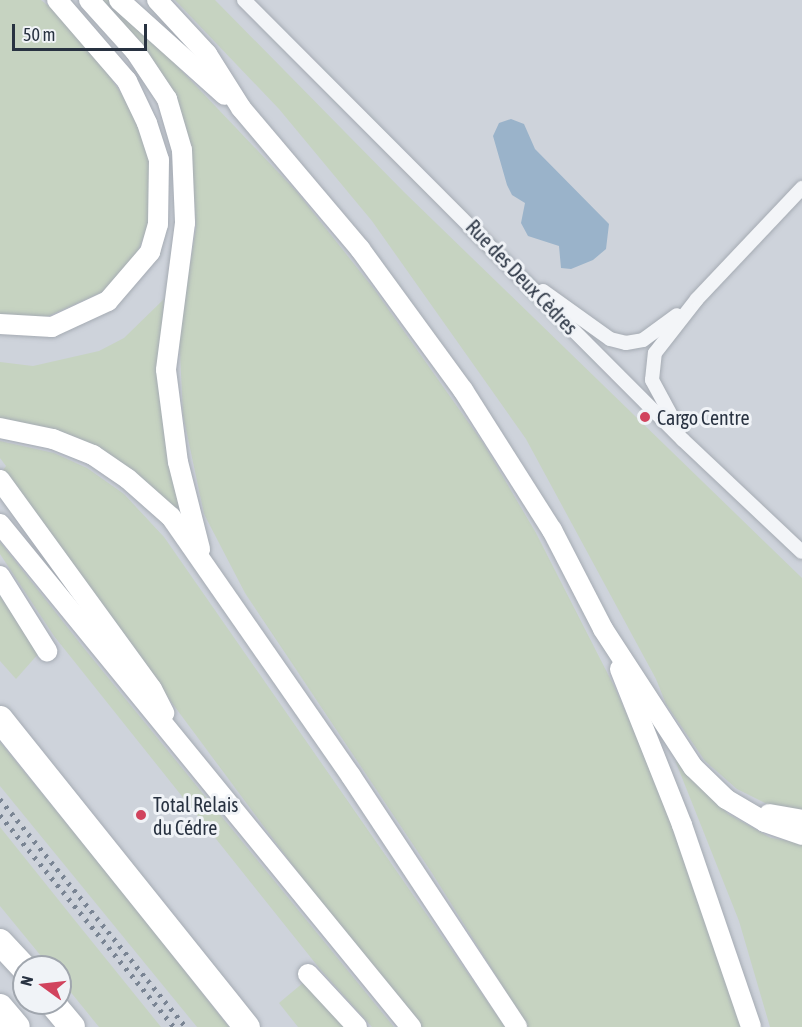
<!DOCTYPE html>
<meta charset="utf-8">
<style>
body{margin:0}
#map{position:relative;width:802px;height:1027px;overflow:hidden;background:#e0e4e9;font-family:"Asap Condensed",sans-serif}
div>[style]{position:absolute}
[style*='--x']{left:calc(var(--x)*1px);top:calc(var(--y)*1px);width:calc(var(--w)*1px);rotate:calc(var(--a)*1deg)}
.built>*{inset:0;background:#ced3db}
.green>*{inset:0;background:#c6d3c1}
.water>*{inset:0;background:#9ab3ca}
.roads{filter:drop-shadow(0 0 2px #a5abb3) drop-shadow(0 0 2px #a5abb3)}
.street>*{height:14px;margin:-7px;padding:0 7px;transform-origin:7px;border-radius:7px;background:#f3f5f8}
.secondary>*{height:20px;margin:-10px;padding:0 10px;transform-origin:10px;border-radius:10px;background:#fff}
.highway>*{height:26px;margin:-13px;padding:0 13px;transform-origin:13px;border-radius:13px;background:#fff}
.rail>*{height:4.5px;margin-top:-2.25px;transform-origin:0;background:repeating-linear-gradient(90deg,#798493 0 3px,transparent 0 9px)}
.dots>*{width:16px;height:16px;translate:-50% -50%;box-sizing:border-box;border:3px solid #f0f3f7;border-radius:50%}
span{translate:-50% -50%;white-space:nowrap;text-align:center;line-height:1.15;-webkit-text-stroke:6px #f0f3f7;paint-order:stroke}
.street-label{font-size:20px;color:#283241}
.poi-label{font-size:20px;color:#283241}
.left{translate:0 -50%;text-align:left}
.north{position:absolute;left:12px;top:955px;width:60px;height:60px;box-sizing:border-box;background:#f0f3f7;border:2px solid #a0a6ae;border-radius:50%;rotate:285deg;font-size:16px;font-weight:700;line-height:24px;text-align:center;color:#283241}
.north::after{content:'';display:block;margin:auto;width:21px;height:27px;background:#d1435d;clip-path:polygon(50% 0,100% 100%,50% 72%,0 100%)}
.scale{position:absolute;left:12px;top:24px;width:135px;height:27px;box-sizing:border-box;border:3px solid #283241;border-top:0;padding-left:8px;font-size:18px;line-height:21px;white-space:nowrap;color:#283241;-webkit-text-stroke:4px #f0f3f7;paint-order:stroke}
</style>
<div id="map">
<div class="built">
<i style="clip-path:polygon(evenodd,0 0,802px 0,802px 1027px,0 1027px,0 0,24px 967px,60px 967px,60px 1003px,24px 1003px,24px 967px)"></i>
</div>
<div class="green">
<i style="clip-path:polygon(0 0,41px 0,62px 17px,103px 67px,140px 121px,152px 162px,153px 196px,147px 229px,134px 260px,109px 289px,44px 318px,0 317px)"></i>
<i style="clip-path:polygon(98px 0,108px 0,141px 28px,296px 191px,374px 289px,483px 443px,536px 533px,615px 688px,659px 787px,743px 1027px,528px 1027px,432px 873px,245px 593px,204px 514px,183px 415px,179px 332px,196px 228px,191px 144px,176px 105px)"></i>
<i style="clip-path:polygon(175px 0,215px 0,404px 192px,802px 578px,802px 811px,773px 807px,737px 789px,705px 761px,666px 704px,656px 679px,526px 439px,372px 221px,279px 109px)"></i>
<i style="clip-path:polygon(164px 299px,159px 389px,167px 456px,182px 520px,147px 486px,0 420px,0 362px,33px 366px,99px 351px,124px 338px)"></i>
<i style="clip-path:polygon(0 441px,54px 453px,87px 468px,124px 494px,164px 537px,505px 1027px,422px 1027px,323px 906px,1px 473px,6px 466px,0 458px)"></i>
<i style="clip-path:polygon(0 542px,83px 647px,394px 1027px,372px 1027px,320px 969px,54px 636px,0 554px)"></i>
<i style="clip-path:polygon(0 596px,39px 653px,16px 679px,0 661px)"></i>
<i style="clip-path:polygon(0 742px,129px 900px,229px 1027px,197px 1027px,0 786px)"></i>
<i style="clip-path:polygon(675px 760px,728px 814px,771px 838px,802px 843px,802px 1027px,770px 1027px,739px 921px)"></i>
<i style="clip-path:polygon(0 827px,77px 923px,161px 1027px,99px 1027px,60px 979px,60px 967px,50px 967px,0 906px)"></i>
<i style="clip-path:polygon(304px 982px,348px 1027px,298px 1027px,279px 1003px)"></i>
</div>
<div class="water">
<i style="clip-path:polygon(511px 119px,524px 124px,535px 149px,609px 224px,606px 249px,593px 260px,571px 269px,561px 268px,559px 246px,528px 236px,521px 223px,525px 203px,512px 195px,507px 185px,493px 136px,499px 123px)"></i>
</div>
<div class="roads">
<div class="street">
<i style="--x:244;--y:0;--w:622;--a:45.07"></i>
<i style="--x:683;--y:440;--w:163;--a:43.3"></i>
<i style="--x:543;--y:291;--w:82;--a:35.6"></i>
<i style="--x:610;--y:339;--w:16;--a:14"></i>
<i style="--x:626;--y:343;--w:17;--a:-10"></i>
<i style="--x:643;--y:340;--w:42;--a:-36.3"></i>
<i style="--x:679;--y:430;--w:57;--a:-118.4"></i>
<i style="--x:652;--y:380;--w:27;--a:-84"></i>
<i style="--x:655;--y:353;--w:68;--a:-52.1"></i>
<i style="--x:697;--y:299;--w:153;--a:-46.6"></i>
</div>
<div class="secondary">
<i style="--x:89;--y:0;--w:69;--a:48"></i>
<i style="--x:135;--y:51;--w:58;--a:56.3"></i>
<i style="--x:167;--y:99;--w:53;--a:73.6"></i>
<i style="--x:182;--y:150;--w:73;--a:87.6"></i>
<i style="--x:185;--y:223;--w:148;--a:97.4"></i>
<i style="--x:166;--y:370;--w:93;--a:82.6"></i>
<i style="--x:178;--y:462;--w:90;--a:75.8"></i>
<i style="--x:119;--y:0;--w:142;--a:41.9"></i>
<i style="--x:157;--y:0;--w:74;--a:47.2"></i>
<i style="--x:207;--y:54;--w:64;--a:57.8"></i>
<i style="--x:241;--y:108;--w:185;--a:49.8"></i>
<i style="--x:360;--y:249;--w:175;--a:53.9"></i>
<i style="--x:463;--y:390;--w:166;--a:57.6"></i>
<i style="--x:552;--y:530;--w:111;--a:62.7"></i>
<i style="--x:603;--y:629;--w:165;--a:56.9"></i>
<i style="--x:693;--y:767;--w:46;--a:44.1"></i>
<i style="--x:726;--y:799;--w:45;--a:30.5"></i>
<i style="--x:765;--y:822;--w:39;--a:19"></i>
<i style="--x:0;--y:324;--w:52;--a:3.3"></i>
<i style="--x:52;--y:327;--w:62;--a:-24.9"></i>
<i style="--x:108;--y:301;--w:65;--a:-49.4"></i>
<i style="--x:150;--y:252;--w:29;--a:-74"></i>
<i style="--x:158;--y:224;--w:64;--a:-89.1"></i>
<i style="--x:159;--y:160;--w:39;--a:-108"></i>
<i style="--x:147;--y:123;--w:47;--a:-115.5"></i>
<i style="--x:127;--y:81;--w:107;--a:-130.8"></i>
<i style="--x:0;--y:428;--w:54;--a:11.7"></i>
<i style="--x:53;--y:439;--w:43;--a:21.8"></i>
<i style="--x:93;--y:455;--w:42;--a:34.4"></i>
<i style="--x:128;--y:479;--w:57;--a:41.5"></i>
<i style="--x:171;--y:517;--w:315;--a:55.2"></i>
<i style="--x:351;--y:776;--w:301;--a:56.5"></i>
<i style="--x:0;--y:480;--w:258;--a:54"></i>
<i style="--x:152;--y:689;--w:27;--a:63"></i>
<i style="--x:0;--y:524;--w:650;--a:50.75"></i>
<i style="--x:0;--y:576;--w:89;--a:57.9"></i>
<i style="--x:620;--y:669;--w:168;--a:68.3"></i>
<i style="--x:682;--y:825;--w:213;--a:71.1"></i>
<i style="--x:769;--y:814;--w:34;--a:10"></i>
<i style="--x:308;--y:974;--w:72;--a:47.2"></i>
</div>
<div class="highway">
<i style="--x:0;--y:719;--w:395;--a:51.3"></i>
<i style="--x:0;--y:942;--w:35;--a:47"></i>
<i style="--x:52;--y:1003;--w:31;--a:50"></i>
<i style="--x:0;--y:1007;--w:26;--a:50"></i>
</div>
</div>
<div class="rail">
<i style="--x:0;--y:799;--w:294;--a:50.8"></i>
<i style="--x:0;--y:815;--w:274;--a:50.6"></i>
</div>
<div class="dots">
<i style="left:645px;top:417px;background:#d1435d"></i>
<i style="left:141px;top:815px;background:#d1435d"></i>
</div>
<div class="street-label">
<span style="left:522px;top:277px;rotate:46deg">Rue des Deux Cèdres</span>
</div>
<div class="poi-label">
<span class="left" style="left:657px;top:417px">Cargo Centre</span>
<span class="left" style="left:153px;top:816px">Total Relais<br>du Cédre</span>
</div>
<div class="north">N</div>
<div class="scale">50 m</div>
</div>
